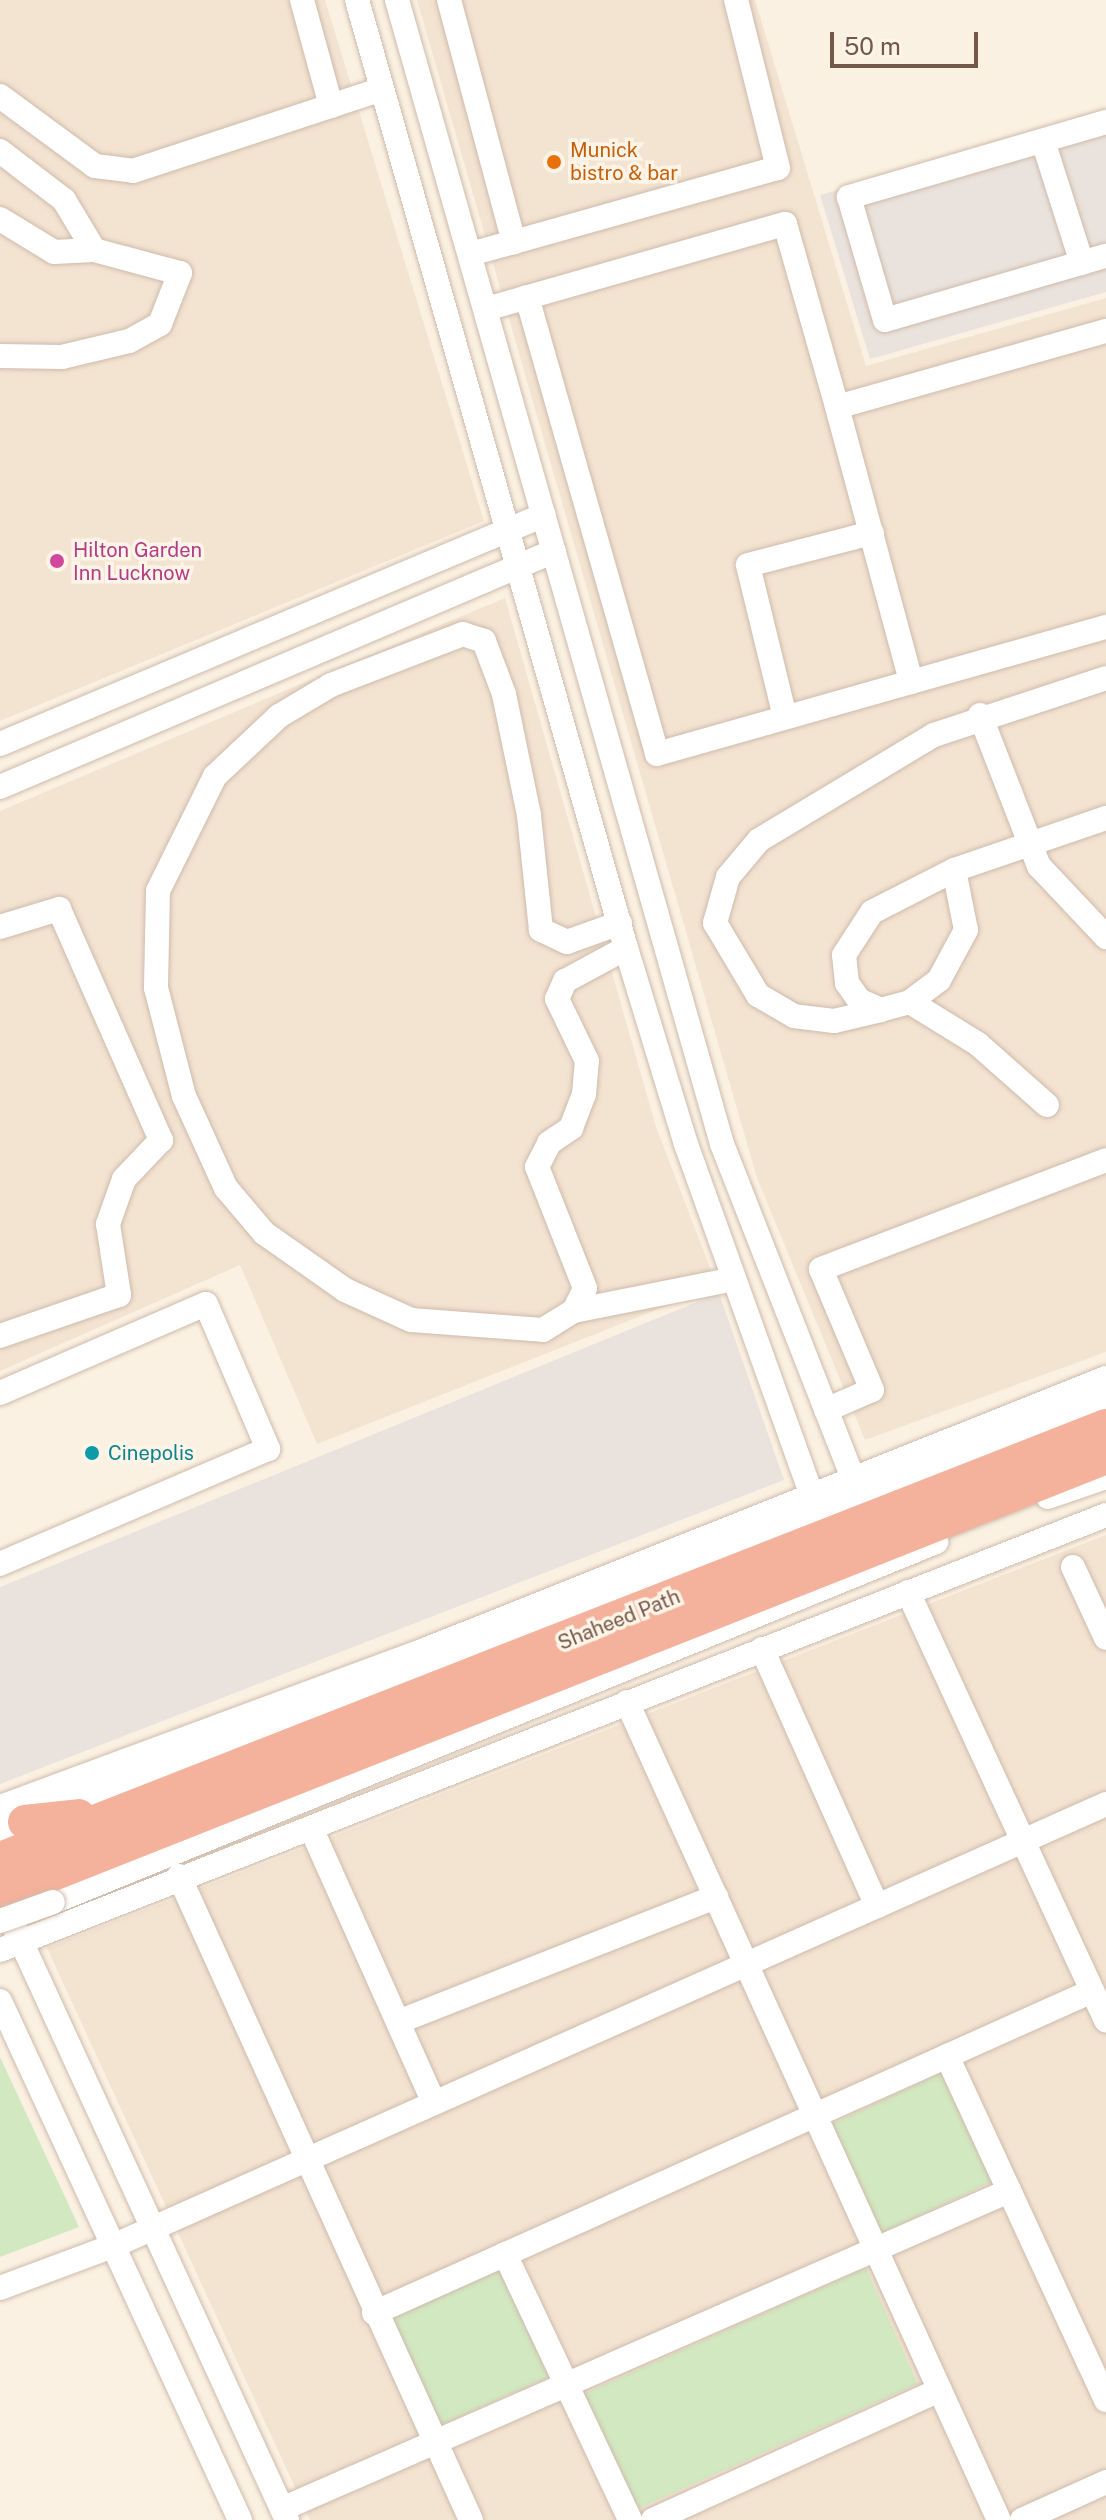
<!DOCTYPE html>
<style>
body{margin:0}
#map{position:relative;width:1106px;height:2520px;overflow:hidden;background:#fbf1e2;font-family:"Public Sans",sans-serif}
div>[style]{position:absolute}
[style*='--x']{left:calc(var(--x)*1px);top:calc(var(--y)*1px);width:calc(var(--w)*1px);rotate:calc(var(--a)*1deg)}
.residential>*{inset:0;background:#f3e3d1}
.industrial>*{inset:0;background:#eae3dd}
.green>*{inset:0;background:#d2e8c1;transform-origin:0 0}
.roads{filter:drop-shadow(0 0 2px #cebbac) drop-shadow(0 0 2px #cebbac)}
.minor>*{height:24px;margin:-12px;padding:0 12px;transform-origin:12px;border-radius:12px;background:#fff}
.highway>*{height:34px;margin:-17px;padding:0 17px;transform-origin:17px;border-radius:17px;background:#f4b19b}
.bridges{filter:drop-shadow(0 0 2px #cebbac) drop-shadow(0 0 2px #cebbac)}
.minor-bridge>*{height:24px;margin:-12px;padding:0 12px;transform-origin:12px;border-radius:12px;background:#fff}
.dots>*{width:22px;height:22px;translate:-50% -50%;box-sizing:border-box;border:4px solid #fef5e8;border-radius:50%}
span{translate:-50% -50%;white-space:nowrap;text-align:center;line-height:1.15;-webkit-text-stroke:7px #fef5e8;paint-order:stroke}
.food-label{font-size:20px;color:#c56008}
.left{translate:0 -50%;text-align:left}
.hotel-label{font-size:20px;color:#b23c85}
.culture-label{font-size:20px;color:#0d838f}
.street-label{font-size:20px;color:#72574a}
.scale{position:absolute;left:830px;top:32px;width:148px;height:36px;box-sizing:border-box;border:4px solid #72574a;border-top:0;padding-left:10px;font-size:24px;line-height:28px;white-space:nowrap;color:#72574a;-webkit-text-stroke:6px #fef5e8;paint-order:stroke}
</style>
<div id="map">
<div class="residential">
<i style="clip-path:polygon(0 0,325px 0,484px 521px,0 721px)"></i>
<i style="clip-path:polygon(417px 0,755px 0,866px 366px,1106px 298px,1106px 1352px,865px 1440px,757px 1178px)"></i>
<i style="clip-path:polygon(505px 598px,656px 1127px,717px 1286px,317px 1444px,240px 1265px,0 1371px,0 811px)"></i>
<i style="clip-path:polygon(1106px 1535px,1106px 2520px,310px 2520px,47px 1948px)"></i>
</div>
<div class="industrial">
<i style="clip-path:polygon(1106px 109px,1106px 292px,870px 359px,820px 195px)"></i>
<i style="clip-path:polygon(719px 1293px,784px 1480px,0 1784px,0 1587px)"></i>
</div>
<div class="green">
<i style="clip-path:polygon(0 2057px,79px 2227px,0 2257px)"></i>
<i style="left:941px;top:2073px;width:120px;height:121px;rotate:65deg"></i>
<i style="left:866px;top:2268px;width:127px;height:309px;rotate:66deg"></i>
<i style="left:501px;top:2270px;width:117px;height:124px;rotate:66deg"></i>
</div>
<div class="roads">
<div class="minor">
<i style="--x:302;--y:0;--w:110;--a:74.7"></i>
<i style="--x:357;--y:0;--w:985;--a:74.16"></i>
<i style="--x:626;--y:948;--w:205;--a:73"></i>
<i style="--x:686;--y:1144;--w:368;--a:70.3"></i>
<i style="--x:397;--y:0;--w:1189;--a:74.14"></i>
<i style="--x:722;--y:1144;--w:356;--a:68.6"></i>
<i style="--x:449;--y:0;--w:251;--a:75"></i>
<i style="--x:514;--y:242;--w:274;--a:-15.7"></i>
<i style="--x:778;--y:168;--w:173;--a:-104"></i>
<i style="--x:0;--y:96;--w:118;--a:36.4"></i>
<i style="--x:95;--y:166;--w:38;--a:7"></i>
<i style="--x:133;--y:171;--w:262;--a:-18.2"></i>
<i style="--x:1106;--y:122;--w:268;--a:163.7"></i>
<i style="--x:849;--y:197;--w:128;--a:73.7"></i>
<i style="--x:885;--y:320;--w:230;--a:-16.2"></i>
<i style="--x:1043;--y:141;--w:128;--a:72.3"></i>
<i style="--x:0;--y:151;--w:81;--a:37.4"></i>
<i style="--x:64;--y:200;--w:58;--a:59"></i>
<i style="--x:94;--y:250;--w:89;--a:15"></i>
<i style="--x:180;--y:273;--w:55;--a:111.4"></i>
<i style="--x:160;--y:324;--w:35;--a:151"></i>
<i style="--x:129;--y:341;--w:69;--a:166.6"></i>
<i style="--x:62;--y:357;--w:62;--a:-179.1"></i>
<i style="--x:0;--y:219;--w:63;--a:31.4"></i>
<i style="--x:54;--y:252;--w:40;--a:-2.9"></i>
<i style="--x:470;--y:254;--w:46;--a:-15.3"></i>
<i style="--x:527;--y:297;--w:475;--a:74.1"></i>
<i style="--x:657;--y:754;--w:467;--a:-15.8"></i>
<i style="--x:486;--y:309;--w:311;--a:-15.9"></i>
<i style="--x:785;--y:224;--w:190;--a:74.1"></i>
<i style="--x:837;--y:407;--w:280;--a:-15.8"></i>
<i style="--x:837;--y:407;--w:285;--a:74.9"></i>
<i style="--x:980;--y:715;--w:162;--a:68.7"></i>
<i style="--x:1039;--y:866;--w:98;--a:46.7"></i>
<i style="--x:785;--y:717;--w:156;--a:-103.7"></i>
<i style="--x:748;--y:565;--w:128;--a:-14.5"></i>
<i style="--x:0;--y:744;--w:590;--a:-22.83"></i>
<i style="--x:0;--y:787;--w:602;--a:-23.07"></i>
<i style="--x:954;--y:870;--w:61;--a:78.7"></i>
<i style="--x:966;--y:930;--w:57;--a:118.4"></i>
<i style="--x:939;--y:980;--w:36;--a:143"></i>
<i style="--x:910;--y:1002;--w:30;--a:165"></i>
<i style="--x:881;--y:1010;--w:24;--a:-156"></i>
<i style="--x:859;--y:1000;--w:21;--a:-125"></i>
<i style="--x:847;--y:983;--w:28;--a:-96"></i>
<i style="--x:844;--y:955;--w:51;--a:-56.9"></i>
<i style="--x:872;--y:912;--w:92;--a:-27.1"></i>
<i style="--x:954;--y:870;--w:161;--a:-18.9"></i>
<i style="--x:620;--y:923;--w:56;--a:160.3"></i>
<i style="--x:567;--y:942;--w:29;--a:-155"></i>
<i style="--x:541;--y:930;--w:116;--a:-96"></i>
<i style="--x:529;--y:815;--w:124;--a:-101.7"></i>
<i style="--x:504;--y:694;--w:57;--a:-110.7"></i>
<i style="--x:484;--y:641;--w:22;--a:-162"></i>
<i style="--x:463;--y:634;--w:142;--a:158.9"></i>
<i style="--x:331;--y:685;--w:61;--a:149.2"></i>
<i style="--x:279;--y:716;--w:88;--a:136.8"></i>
<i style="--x:215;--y:776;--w:128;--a:116.4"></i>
<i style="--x:158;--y:891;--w:97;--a:91.2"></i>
<i style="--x:156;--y:988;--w:112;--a:75.5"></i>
<i style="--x:184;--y:1096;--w:101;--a:65.5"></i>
<i style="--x:226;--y:1188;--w:59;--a:49.8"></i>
<i style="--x:264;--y:1233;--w:99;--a:35.1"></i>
<i style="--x:345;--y:1290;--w:72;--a:24.4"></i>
<i style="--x:411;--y:1320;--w:132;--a:4.3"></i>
<i style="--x:543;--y:1330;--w:36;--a:-32"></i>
<i style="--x:574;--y:1311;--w:25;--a:-64"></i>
<i style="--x:585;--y:1288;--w:130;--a:-111.6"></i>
<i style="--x:537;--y:1167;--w:27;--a:-63"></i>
<i style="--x:549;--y:1143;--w:27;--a:-34"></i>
<i style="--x:571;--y:1128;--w:36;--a:-69"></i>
<i style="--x:584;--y:1094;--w:33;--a:-85"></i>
<i style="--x:587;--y:1061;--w:69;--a:-115.8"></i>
<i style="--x:557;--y:999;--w:20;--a:-66"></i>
<i style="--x:565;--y:981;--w:69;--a:-28.4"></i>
<i style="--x:0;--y:927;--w:62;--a:-17"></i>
<i style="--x:59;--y:909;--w:253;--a:66.2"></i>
<i style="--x:161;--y:1140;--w:54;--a:133.5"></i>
<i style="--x:124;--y:1179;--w:48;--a:109.6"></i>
<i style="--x:108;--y:1224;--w:72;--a:81.2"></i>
<i style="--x:119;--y:1295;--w:126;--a:161"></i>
<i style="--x:910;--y:1002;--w:80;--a:31.7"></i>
<i style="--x:978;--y:1044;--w:92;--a:41.5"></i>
<i style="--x:881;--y:1010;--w:48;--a:166.8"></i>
<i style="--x:834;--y:1021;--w:40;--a:-172.9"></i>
<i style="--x:794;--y:1016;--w:42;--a:-149.7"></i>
<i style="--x:758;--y:995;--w:84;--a:-120.8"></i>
<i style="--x:715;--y:923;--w:48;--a:-74.2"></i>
<i style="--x:728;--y:877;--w:48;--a:-50"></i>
<i style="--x:759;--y:840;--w:204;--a:-31"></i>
<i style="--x:934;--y:735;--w:181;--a:-18.3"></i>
<i style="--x:574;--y:1311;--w:163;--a:-11.3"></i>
<i style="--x:0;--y:1393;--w:224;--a:-23.4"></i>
<i style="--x:206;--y:1304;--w:158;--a:66.8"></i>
<i style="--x:268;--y:1449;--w:292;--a:156.8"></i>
<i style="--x:826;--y:1410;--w:50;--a:-23.5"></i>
<i style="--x:872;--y:1390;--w:131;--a:-112.9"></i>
<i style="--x:821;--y:1269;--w:305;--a:-20.9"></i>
<i style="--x:1048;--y:1497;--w:61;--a:-19"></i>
<i style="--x:1073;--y:1567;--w:78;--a:65.1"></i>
<i style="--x:908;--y:1592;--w:472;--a:65.2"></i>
<i style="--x:762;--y:1649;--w:282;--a:65.9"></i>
<i style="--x:627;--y:1702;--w:899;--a:65.55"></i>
<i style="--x:0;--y:1807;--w:455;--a:-20.3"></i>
<i style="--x:427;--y:1649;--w:731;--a:-21.76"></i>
<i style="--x:311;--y:1828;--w:301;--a:65.9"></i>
<i style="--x:0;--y:1831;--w:591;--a:-20.49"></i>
<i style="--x:554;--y:1624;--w:596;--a:-22.27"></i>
<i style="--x:179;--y:1876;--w:707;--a:65.61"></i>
<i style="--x:53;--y:1902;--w:954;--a:-22.18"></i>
<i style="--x:14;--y:1926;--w:654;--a:65.32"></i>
<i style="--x:0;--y:1950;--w:1188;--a:-21.47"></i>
<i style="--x:0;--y:2001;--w:572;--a:65.18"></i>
<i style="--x:398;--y:2022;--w:342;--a:-21.5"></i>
<i style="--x:947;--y:2056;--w:379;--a:65.2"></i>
<i style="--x:505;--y:2254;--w:294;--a:64.8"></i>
<i style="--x:0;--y:2288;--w:121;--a:-20.4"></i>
<i style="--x:113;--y:2246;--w:1087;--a:-23.99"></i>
<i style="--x:374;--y:2313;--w:787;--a:-24.15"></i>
<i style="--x:282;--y:2509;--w:794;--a:-23.63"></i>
<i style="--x:653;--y:2520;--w:315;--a:-24.4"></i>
<i style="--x:1022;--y:2520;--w:92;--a:-24.3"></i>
</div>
<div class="highway">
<i style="--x:25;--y:1822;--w:54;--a:-6.3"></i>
<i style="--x:0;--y:1859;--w:1188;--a:-21.38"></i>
<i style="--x:0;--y:1895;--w:1190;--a:-21.6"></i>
</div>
</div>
<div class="bridges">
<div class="minor-bridge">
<i style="--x:0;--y:1921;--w:56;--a:-19.7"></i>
</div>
</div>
<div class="dots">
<i style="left:554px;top:162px;background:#e8710a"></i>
<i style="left:57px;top:561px;background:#d1479c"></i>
<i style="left:92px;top:1453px;background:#0f9aa8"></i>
</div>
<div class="food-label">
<span class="left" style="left:570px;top:162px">Munick<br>bistro &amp; bar</span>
</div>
<div class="hotel-label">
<span class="left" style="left:73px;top:562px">Hilton Garden<br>Inn Lucknow</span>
</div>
<div class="culture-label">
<span class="left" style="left:108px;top:1453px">Cinepolis</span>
</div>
<div class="street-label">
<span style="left:619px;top:1620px;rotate:-22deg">Shaheed Path</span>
</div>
<div class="scale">50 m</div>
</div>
